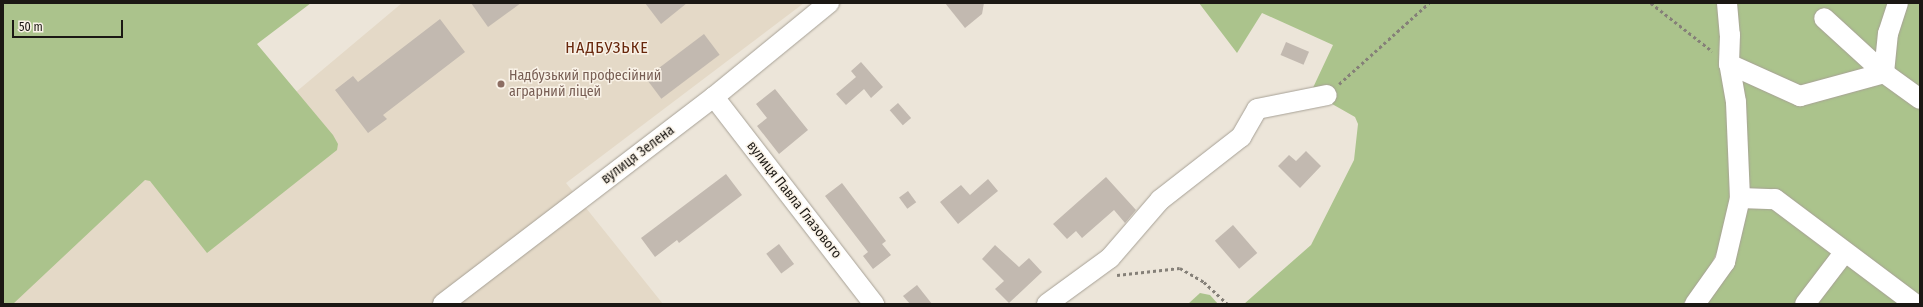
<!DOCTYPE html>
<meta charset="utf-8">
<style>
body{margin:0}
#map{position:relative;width:1923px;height:307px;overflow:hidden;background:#ece5d9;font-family:"Fira Sans Condensed",sans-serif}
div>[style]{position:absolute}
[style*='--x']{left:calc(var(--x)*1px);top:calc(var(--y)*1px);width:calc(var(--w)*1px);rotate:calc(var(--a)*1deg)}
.built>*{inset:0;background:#e4d9c7}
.green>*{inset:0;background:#abc38c}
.building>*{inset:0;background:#c2b9b0;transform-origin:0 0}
.path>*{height:2.5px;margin-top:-1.25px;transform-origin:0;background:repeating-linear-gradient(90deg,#858078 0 3px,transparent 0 6px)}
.roads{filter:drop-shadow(0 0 1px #a7a196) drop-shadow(0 0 1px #a7a196)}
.minor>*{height:20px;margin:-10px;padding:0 10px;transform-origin:10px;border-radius:10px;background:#fff}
.dots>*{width:11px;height:11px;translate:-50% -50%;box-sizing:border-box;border:2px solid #f9f2e7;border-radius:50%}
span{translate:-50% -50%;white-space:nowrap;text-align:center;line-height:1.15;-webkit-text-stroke:3px #f9f2e7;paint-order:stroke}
.education-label{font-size:14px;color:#785e54}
.left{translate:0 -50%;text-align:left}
.street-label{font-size:14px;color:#1b1814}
.quarter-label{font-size:16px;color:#68270c;letter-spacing:1px}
.frame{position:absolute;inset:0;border:4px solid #1b1814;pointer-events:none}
.scale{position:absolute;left:12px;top:20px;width:111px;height:18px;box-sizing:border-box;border:2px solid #1b1814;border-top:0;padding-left:5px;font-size:12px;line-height:14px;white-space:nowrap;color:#1b1814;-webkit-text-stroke:3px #f9f2e7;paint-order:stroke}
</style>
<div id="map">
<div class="built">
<i style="clip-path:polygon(402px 3px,804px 3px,566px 183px,663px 304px,11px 304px,158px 165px,183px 187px)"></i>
</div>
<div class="green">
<i style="clip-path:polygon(3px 3px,311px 3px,257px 44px,333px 135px,338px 144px,337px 150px,207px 253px,150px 181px,145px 180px,13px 304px,3px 304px)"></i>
<i style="clip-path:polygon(1199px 3px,1920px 3px,1920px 304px,1688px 304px,1735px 235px,1731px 170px,1729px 205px,1720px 246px,1711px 265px,1683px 304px,1244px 304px,1311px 245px,1354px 160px,1358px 124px,1355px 117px,1311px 92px,1333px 45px,1262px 13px,1237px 53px)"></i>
<i style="clip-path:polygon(1200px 293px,1210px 295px,1218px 304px,1188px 304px)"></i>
</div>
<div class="building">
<i style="clip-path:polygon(471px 3px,521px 3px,488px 27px)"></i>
<i style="clip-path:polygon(645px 3px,687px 3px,661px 24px)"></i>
<i style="clip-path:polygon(945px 3px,984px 3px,982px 14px,965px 28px)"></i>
<i style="clip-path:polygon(440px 19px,465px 52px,383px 115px,387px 119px,368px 133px,335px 90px,353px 76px,358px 82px)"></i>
<i style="left:704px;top:34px;width:26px;height:73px;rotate:53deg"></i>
<i style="left:1286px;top:42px;width:25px;height:14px;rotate:23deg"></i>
<i style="clip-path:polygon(861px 62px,883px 87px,871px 98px,864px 89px,846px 105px,836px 94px,856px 77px,851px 71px)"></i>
<i style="clip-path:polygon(775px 89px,808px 130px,779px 154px,757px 126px,767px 118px,756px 104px)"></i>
<i style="left:898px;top:103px;width:20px;height:11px;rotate:49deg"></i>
<i style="clip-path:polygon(1306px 151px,1321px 166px,1300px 188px,1278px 166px,1289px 155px,1296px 161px)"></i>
<i style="clip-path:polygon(726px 174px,742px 195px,679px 243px,677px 240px,655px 257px,641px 238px)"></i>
<i style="clip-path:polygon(1106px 177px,1136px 210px,1125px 223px,1114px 210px,1082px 238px,1076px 231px,1067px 239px,1053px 224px)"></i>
<i style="clip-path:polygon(988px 179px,998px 191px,958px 224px,940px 202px,961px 185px,970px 195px)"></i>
<i style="clip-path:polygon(842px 183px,886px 241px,882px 244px,891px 255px,873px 269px,863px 256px,868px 252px,825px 196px)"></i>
<i style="left:908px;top:191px;width:14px;height:11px;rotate:54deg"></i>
<i style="left:1233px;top:225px;width:37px;height:24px;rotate:49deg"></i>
<i style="left:779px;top:244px;width:25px;height:16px;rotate:53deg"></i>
<i style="clip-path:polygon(995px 245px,1019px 267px,1029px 258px,1042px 272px,1009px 303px,995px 289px,1004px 281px,982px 259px)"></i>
<i style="clip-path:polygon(917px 285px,932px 304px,910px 304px,903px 296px)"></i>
</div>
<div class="path">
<i style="--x:1651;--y:3;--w:78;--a:38.2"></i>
<i style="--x:1339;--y:84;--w:121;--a:-42"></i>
<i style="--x:1117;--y:275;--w:63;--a:-6.3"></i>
<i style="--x:1180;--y:268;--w:28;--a:30"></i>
<i style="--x:1204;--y:282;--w:33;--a:43"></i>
</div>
<div class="roads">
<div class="minor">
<i style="--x:1727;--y:3;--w:32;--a:85"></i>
<i style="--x:1730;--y:35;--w:29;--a:92"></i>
<i style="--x:1898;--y:3;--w:32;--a:108"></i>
<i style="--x:1888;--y:33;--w:40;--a:95.7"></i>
<i style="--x:1884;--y:73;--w:44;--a:35.8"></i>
<i style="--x:714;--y:97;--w:262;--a:52.3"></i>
<i style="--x:1740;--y:198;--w:35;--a:2"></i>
<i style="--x:1775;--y:199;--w:175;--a:36.9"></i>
<i style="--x:443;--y:304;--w:341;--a:-37.4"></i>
<i style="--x:714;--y:97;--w:149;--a:-39.3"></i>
<i style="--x:1047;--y:304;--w:78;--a:-36.1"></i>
<i style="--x:1110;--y:258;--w:77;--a:-49.2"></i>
<i style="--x:1160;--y:200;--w:103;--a:-37.9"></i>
<i style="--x:1241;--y:137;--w:32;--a:-60"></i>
<i style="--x:1257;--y:109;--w:71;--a:-11.3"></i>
<i style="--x:1695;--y:304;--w:52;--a:-54.5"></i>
<i style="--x:1725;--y:262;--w:66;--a:-76.8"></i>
<i style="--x:1740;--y:198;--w:96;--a:-92.4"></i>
<i style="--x:1736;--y:102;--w:39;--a:-100"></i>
<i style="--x:1729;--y:64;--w:78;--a:24.3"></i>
<i style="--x:1800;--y:96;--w:87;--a:-15.3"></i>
<i style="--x:1884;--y:73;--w:81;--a:-137.5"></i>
<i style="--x:1805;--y:304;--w:64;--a:-52.6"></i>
</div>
</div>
<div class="dots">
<i style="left:501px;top:84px;background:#8d6e63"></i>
</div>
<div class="education-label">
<span class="left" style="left:509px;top:84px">Надбузький професійний<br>аграрний ліцей</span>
</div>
<div class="street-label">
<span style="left:638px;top:155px;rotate:-37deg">вулиця Зелена</span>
<span style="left:794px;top:200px;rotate:52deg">вулиця Павла Глазового</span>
</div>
<div class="quarter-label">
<span style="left:607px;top:48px">НАДБУЗЬКЕ</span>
</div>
<div class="frame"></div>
<div class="scale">50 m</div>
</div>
